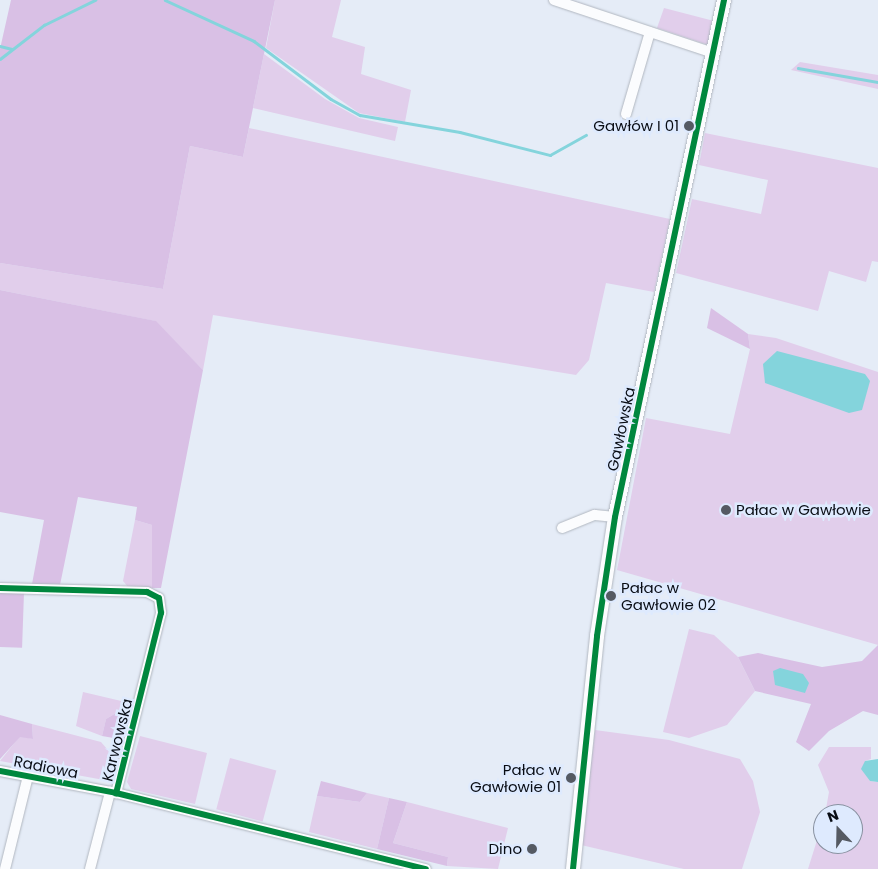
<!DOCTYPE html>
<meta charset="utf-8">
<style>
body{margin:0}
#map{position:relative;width:878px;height:869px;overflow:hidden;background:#e5ecf7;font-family:Poppins,sans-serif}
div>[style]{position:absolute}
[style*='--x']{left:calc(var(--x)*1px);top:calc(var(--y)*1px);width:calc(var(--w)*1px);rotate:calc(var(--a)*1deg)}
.green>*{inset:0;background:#e1ceeb;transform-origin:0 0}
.forest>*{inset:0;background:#d9c0e5;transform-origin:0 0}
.water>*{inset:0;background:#84d4dc}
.stream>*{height:2.5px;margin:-1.25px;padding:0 1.25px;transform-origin:1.25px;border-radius:1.25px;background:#84d4dc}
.roads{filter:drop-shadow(0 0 1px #b1b7c0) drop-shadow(0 0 1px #b1b7c0)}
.street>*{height:10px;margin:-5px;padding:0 5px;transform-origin:5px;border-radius:5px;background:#fbfcfe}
.secondary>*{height:14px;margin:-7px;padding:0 7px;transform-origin:7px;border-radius:7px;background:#fbfcfe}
.cycleway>*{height:6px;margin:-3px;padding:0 3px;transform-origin:3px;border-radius:3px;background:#00873e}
.dots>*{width:14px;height:14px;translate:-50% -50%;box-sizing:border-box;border:2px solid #deeafe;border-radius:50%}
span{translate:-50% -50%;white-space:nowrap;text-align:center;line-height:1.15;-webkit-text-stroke:5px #deeafe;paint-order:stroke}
.poi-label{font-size:15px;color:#080c14}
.right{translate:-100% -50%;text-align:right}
.left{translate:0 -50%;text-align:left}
.street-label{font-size:15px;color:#080c14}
.north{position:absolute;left:813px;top:804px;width:50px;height:50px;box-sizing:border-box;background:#deeafe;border:1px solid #8891a0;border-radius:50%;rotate:339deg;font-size:14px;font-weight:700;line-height:20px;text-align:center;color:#080c14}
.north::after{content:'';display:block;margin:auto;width:18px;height:22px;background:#555a63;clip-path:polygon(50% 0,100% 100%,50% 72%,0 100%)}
</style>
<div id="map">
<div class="green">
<i style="clip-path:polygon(275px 0,341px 0,332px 37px,365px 47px,361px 74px,411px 90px,405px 122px,359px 113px,266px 48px)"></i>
<i style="clip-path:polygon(664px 8px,714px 21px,708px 45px,657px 28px)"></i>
<i style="clip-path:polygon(264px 54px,325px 99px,359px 118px,398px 127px,395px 141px,253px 108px)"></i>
<i style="clip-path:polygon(800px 62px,878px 75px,878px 89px,791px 70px)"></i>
<i style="clip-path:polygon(249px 128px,670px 219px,654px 292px,606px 283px,589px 360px,576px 375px,213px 315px,203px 370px,155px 321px,0 290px,0 263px,163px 289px,190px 146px,243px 157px)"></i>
<i style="clip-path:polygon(705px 133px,878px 168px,878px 262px,872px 261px,866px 282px,829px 271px,818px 311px,676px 273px,692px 199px,761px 214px,768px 180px,699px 165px)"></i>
<i style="clip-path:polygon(748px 334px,776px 338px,878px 372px,878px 645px,617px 570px,646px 418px,730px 434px,750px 349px)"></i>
<i style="clip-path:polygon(135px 520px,152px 525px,152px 588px,128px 587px,123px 581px)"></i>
<i style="clip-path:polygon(689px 629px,714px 635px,738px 657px,755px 691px,727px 725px,689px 738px,663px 732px)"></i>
<i style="clip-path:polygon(83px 692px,134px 704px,130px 717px,116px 713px,106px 719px,102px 736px,76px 726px)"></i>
<i style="clip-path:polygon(32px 724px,101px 742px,119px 763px,115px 782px,0 761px,20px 736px,33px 739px)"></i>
<i style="clip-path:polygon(595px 730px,669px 740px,740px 759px,753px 781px,760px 812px,742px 869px,684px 869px,581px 845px)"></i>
<i style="clip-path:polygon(140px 736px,207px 753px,195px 804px,131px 789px,127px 782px)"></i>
<i style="clip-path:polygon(829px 747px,871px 747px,871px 759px,865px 761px,870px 781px,878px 782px,878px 869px,808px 869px,823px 821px,823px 844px,853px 844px,853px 814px,825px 814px,829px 792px,818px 765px)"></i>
<i style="left:230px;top:758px;width:48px;height:53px;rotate:15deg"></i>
<i style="clip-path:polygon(367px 793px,389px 798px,377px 849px,309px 832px,317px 796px,360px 802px)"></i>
<i style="clip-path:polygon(407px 802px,508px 828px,498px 869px,447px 866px,448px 857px,393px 843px)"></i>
</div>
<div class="forest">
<i style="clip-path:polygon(11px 0,275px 0,243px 157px,190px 146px,163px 289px,0 263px,0 49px)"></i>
<i style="clip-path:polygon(0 290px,156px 321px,203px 370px,161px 588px,152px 588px,152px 525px,135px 520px,137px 507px,78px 497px,60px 585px,32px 584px,44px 520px,0 512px)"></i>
<i style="clip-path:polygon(711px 308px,748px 334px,750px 349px,707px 328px)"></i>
<i style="left:0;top:592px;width:24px;height:55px;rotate:2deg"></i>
<i style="clip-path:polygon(878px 645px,878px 715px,863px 711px,829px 731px,809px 751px,796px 742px,811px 704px,755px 691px,738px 657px,758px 653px,822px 667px,862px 661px)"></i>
<i style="clip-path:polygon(116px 713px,130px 717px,125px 740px,102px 736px,106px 719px)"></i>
<i style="clip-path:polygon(0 715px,32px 724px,33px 739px,20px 737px,0 759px)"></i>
<i style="clip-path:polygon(321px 781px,352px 789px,367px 793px,360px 802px,317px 796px)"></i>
<i style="clip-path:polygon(389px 798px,407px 802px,393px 843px,448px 857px,447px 866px,377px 849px)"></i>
</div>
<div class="water">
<i style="clip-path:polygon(777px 351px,865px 374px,870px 381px,862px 410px,849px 413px,765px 383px,763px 364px)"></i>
<i style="clip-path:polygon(780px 668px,803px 674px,809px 683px,805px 693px,775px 685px,773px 671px)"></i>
<i style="clip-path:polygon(878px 759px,878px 782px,870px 781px,861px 769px,865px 761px)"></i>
</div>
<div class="stream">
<i style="--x:165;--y:0;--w:98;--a:24.7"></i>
<i style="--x:254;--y:41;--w:96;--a:37"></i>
<i style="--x:331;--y:99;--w:33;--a:29"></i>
<i style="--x:360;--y:115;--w:101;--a:9.6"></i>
<i style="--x:460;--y:132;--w:93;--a:14.3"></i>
<i style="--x:550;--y:155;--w:41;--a:-29.1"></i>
<i style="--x:0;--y:46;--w:12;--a:14"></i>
<i style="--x:0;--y:59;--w:56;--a:-37.7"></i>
<i style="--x:44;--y:25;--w:57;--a:-26.1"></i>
<i style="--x:798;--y:68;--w:81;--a:9.9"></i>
</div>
<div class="roads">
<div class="street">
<i style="--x:554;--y:0;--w:168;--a:18.4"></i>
<i style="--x:626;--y:114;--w:85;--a:-73.7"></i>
<i style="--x:562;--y:528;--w:35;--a:-22"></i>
<i style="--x:595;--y:515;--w:20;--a:6"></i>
<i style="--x:0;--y:588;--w:147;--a:1.6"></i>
<i style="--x:147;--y:592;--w:13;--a:27"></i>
<i style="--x:159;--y:598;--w:15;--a:82"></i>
<i style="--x:161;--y:613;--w:186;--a:104"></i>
<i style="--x:0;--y:771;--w:118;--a:10.7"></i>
<i style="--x:116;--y:793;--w:319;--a:13.8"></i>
<i style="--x:5;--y:869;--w:96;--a:-76.1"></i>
<i style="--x:90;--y:869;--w:80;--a:-75.4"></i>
</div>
<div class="secondary">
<i style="--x:573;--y:869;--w:234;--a:-84.1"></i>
<i style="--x:597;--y:636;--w:120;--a:-81.4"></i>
<i style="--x:615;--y:517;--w:528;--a:-78.09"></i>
</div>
</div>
<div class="cycleway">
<i style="--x:0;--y:588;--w:147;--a:1.6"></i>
<i style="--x:147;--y:592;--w:13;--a:27"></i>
<i style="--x:159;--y:598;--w:15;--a:82"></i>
<i style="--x:161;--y:613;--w:186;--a:104"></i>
<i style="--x:0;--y:771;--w:118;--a:10.7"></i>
<i style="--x:116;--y:793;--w:319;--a:13.8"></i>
<i style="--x:573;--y:869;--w:234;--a:-84.1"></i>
<i style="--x:597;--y:636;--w:120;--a:-81.4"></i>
<i style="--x:615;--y:517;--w:528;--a:-78.09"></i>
</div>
<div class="dots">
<i style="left:689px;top:126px;background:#555a63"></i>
<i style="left:726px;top:510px;background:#555a63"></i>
<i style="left:611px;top:596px;background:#555a63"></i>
<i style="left:571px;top:778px;background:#555a63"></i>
<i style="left:532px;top:849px;background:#555a63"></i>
</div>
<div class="poi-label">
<span class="right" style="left:679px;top:126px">Gawłów I 01</span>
<span class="left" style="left:736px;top:510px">Pałac w Gawłowie</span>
<span class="left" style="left:621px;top:596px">Pałac w<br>Gawłowie 02</span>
<span class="right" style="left:561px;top:778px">Pałac w<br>Gawłowie 01</span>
<span class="right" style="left:522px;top:849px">Dino</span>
</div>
<div class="street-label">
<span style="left:621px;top:429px;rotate:-78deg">Gawłowska</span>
<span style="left:117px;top:740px;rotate:-76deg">Karwowska</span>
<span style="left:46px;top:767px;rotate:11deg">Radiowa</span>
</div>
<div class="north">N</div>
</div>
